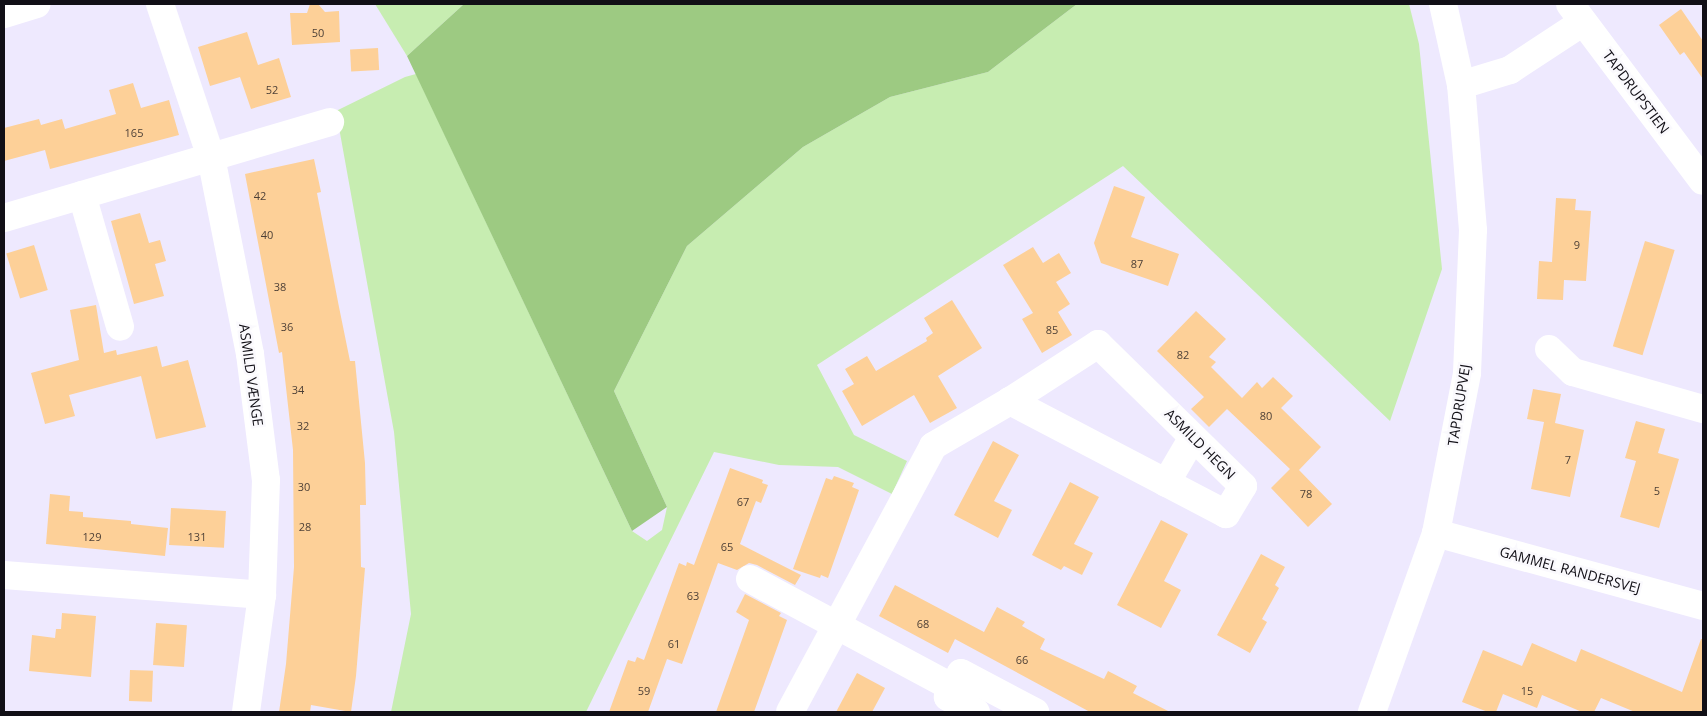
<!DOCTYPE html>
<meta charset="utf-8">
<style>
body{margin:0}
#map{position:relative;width:1707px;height:716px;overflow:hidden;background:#eee9fe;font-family:"Open Sans",sans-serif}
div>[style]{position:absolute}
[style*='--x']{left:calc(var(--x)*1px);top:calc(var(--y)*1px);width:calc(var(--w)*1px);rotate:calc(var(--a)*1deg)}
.green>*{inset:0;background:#c7edb1}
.forest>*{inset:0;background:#9dca82}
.building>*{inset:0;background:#fdd098;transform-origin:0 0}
.minor>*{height:28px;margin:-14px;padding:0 14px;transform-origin:14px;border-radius:14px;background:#fff}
span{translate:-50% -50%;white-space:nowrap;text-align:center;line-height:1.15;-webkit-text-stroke:5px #faf9fd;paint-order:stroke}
.number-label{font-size:11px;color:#4c3f36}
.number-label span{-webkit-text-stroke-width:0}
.street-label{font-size:14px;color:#110f16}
.frame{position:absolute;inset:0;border:5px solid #110f16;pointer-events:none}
</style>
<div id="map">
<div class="green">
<i style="clip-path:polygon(375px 4px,464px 4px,407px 56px)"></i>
<i style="clip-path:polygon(1077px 4px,1409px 4px,1419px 44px,1442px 269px,1390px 421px,1123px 166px,817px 365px,854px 435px,907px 461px,892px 494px,838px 467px,779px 465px,714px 452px,586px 712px,391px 712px,411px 614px,394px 432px,336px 111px,405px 77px,416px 74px,632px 531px,647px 541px,662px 530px,667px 507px,614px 391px,687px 246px,803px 147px,890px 97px,988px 72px)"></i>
</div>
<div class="forest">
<i style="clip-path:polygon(464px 4px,1077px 4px,988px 72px,890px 97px,803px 147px,687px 246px,614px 391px,667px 507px,632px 531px,407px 56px)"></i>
</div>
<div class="building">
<i style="clip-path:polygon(310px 4px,318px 4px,325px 12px,339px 11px,340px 42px,292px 45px,290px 13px,307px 13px)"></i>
<i style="clip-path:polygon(1681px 9px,1703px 41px,1703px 79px,1684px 52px,1680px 55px,1659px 25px)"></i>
<i style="clip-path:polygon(247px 32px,258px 65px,279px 58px,291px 97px,251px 109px,240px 77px,210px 86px,198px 47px)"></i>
<i style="left:378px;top:48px;width:22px;height:28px;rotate:87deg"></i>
<i style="clip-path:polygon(133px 83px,141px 108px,169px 100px,179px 135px,50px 169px,45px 150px,4px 161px,4px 128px,39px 119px,41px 125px,62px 119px,65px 129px,116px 114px,109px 90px)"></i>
<i style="clip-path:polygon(314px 159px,321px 192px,317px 193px,339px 307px,350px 361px,355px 361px,365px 463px,366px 505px,360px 505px,361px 567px,365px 568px,356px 676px,351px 712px,311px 705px,310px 712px,279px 712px,286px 664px,294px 567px,293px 450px,282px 352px,279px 353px,245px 174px)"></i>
<i style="clip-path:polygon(1114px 186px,1145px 197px,1131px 237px,1179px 254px,1168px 286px,1101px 263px,1094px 243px)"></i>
<i style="clip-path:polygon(1556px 198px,1576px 199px,1575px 210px,1591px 211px,1586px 281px,1564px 280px,1563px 300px,1537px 299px,1539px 261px,1552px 262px)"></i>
<i style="clip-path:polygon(140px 213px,149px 243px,160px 240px,166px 261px,155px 264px,164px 296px,134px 304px,111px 221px)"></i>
<i style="left:1645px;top:241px;width:31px;height:110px;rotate:17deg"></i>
<i style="left:34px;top:245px;width:47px;height:29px;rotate:73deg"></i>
<i style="clip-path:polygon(1033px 247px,1043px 263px,1059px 253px,1071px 273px,1056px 282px,1070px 304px,1058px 312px,1072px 335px,1042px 353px,1022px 319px,1033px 313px,1003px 265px)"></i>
<i style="clip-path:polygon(952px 300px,982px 348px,938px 376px,957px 408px,930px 423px,914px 395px,862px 426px,842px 391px,854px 384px,845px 369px,867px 356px,876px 371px,927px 341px,926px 338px,933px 333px,924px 318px)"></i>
<i style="clip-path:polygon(96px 305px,104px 353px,116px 350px,117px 355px,157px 346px,162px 367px,188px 360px,206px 427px,156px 439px,141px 376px,69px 395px,75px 416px,45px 424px,31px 373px,79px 360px,70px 310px)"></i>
<i style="clip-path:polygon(1196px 311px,1226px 339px,1209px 357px,1216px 362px,1211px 367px,1242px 398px,1257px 382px,1262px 388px,1273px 377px,1293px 396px,1281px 408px,1321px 447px,1299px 470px,1332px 504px,1308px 527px,1271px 488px,1290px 469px,1227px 409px,1209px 427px,1191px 409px,1204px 397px,1157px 351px)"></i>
<i style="clip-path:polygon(1533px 389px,1561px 394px,1555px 423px,1584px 430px,1570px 497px,1531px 489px,1544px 422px,1527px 419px)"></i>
<i style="clip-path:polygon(1636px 421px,1665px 429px,1658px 453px,1679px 459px,1659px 528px,1620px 517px,1636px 461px,1625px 458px)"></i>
<i style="clip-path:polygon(993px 441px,1019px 455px,994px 501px,1012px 510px,998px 538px,954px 515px)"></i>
<i style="clip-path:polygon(730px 468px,763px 480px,762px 483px,768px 485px,761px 503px,756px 501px,740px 544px,801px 575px,795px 585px,757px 565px,749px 563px,737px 570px,718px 563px,682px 664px,667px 659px,648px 712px,609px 712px,628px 660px,635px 662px,637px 657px,644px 660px,679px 563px,686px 566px,687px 562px,694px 565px)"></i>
<i style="clip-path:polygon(834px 476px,854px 483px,852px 487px,859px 490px,828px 578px,821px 575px,820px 578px,793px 569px,826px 478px,832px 480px)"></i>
<i style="clip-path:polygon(1070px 482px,1099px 497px,1074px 544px,1093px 553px,1082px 575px,1064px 566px,1061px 570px,1032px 555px)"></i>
<i style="clip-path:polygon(50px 494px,70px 496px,69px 511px,83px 512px,83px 517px,131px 521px,131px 524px,168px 528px,165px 556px,46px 544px)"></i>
<i style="left:171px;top:508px;width:55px;height:37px;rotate:3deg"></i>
<i style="clip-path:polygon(1161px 520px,1188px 534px,1164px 581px,1181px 590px,1161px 628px,1117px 605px)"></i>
<i style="clip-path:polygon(1261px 554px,1285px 567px,1275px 585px,1279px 588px,1262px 619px,1267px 622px,1250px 653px,1217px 635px)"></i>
<i style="clip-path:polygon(895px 585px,984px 632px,997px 607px,1025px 622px,1022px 626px,1045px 639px,1040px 649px,1104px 679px,1108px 671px,1137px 686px,1133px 693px,1170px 712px,1090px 712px,955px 639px,948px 653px,879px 616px)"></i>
<i style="clip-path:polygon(745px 594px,781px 613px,779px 616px,787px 620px,754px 712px,716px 712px,749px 620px,736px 612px)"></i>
<i style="clip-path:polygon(62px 613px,96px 616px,91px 677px,29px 671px,32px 635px,55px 638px,56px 629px,61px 629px)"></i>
<i style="left:156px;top:623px;width:31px;height:42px;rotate:4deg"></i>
<i style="clip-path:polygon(1701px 639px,1703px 639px,1703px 712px,1635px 712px,1601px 698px,1594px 712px,1582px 712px,1542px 695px,1537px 708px,1503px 694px,1496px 712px,1488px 712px,1462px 702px,1483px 650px,1522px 666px,1532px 643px,1576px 662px,1581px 649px,1682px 692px)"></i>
<i style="left:130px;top:670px;width:23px;height:31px;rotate:2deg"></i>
<i style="clip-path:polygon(857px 673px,885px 688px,872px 712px,836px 712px)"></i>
</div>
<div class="minor">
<i style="--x:160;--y:4;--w:161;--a:71.6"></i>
<i style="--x:211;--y:157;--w:201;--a:78.8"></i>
<i style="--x:250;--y:354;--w:127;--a:82.8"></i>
<i style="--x:266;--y:480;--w:115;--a:92"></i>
<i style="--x:262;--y:595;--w:118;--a:97.8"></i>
<i style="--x:1570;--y:4;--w:221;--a:53.1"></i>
<i style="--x:4;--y:14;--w:34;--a:-17"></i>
<i style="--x:1461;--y:85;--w:51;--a:-17"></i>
<i style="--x:1510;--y:70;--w:87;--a:-33.3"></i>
<i style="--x:82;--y:195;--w:137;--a:73.9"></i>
<i style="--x:4;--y:218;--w:340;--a:-16.4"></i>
<i style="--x:1549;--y:349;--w:33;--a:44"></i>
<i style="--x:1573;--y:372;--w:135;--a:15.9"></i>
<i style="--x:1166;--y:483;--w:53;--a:-59.6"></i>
<i style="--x:1436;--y:533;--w:277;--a:15.3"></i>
<i style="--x:4;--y:575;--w:259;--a:4.4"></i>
<i style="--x:750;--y:579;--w:230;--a:28.2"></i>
<i style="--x:790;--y:712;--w:302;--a:-61.7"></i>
<i style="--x:933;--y:446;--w:89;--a:-30.3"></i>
<i style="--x:1010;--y:401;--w:105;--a:-32.9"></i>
<i style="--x:1098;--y:344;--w:203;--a:44.4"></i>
<i style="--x:1243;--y:486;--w:33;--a:121"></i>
<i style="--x:1226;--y:514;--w:244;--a:-152.4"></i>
<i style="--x:976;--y:712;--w:32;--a:-152"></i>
<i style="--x:948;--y:697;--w:27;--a:-62"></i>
<i style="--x:961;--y:673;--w:84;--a:27.8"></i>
<i style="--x:1372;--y:712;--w:190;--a:-70.3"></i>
<i style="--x:1436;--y:533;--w:163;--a:-79"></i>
<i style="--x:1467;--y:373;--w:143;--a:-87.6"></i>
<i style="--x:1473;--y:230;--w:145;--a:-94.7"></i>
<i style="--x:1461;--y:85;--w:83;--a:-102.5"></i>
</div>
<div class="number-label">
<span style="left:318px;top:33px">50</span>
<span style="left:272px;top:90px">52</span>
<span style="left:134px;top:133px">165</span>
<span style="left:260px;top:196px">42</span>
<span style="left:267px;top:235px">40</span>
<span style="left:1577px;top:245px">9</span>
<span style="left:1137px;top:264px">87</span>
<span style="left:280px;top:287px">38</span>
<span style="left:287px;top:327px">36</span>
<span style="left:1052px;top:330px">85</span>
<span style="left:1183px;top:355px">82</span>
<span style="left:298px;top:390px">34</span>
<span style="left:1266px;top:416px">80</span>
<span style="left:303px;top:426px">32</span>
<span style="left:1568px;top:460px">7</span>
<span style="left:304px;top:487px">30</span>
<span style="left:1657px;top:491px">5</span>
<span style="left:1306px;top:494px">78</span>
<span style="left:743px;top:502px">67</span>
<span style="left:305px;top:527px">28</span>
<span style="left:92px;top:537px">129</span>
<span style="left:197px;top:537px">131</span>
<span style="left:727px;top:547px">65</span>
<span style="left:693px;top:596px">63</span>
<span style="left:923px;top:624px">68</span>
<span style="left:674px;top:644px">61</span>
<span style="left:1022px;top:660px">66</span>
<span style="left:644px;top:691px">59</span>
<span style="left:1527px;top:691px">15</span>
</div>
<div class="street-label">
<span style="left:1636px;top:92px;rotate:53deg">TAPDRUPSTIEN</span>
<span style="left:251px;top:375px;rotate:82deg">ASMILD VÆNGE</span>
<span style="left:1459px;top:405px;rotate:-81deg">TAPDRUPVEJ</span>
<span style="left:1200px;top:444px;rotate:45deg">ASMILD HEGN</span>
<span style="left:1570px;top:570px;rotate:15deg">GAMMEL RANDERSVEJ</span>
</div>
<div class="frame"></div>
</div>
